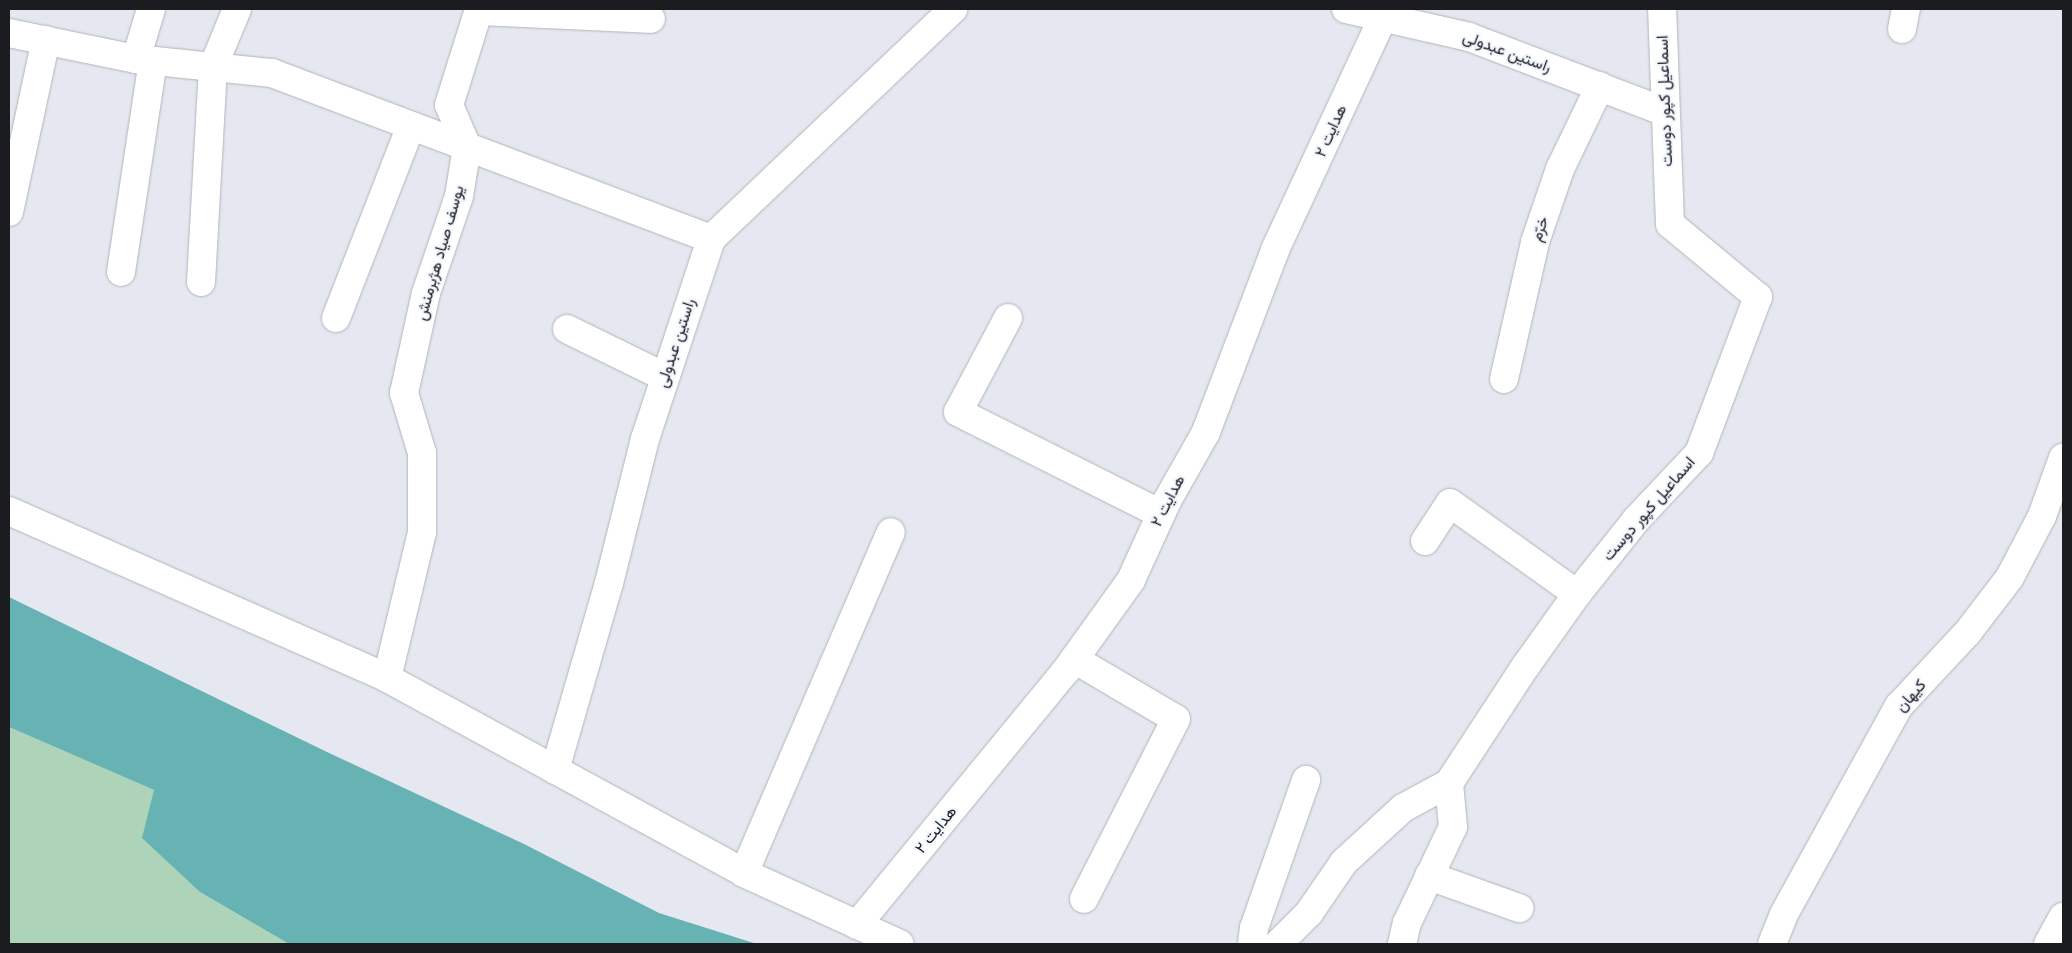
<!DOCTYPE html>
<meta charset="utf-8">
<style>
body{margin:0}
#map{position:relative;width:2072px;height:953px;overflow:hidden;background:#e5e8f0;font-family:"Public Sans",Vazirmatn,sans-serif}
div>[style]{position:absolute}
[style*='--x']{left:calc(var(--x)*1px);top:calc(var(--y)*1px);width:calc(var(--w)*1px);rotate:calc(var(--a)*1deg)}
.green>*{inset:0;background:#add3b8}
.water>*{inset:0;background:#67b3b3}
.roads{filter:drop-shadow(0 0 1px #b1b4bb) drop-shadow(0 0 1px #b1b4bb)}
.minor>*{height:28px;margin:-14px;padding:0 14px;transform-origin:14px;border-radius:14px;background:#fff}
.tertiary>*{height:28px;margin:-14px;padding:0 14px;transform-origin:14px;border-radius:14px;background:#fff}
span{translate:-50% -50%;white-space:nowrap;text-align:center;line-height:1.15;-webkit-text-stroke:4px #f2f6fe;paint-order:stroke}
.street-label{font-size:16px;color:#1b1c1f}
.frame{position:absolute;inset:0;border:10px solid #1b1c1f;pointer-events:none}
</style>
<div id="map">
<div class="green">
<i style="clip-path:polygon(9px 727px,154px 790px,200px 892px,289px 944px,9px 944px)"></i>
</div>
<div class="water">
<i style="clip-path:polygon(9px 597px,327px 752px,524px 844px,659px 913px,757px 944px,289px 944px,200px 892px,142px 838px,154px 790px,9px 727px)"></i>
</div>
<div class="roads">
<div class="minor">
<i style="--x:1346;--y:9;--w:126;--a:12.8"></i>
<i style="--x:1469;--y:37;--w:208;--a:20.9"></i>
<i style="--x:478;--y:11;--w:173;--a:2.6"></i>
<i style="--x:1902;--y:29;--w:20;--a:-79"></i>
<i style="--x:9;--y:33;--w:130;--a:11.6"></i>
<i style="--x:136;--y:59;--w:137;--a:5.9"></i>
<i style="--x:272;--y:73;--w:469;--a:20.7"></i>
<i style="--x:136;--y:59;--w:52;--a:-73.3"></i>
<i style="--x:9;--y:212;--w:176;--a:-77.9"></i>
<i style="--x:121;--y:272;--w:213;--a:-81.4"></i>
<i style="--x:201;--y:282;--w:215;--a:-86.8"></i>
<i style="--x:213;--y:67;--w:63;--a:-67.5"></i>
<i style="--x:336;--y:318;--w:206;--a:-68.7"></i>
<i style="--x:1008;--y:318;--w:106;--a:118"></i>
<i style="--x:958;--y:412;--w:227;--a:26.7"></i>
<i style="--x:567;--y:329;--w:109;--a:26.1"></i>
<i style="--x:1504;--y:379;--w:140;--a:-77.2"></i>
<i style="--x:1535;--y:242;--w:77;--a:-71.1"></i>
<i style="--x:1560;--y:169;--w:92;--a:-64.3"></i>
<i style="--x:1425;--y:541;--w:45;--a:-56.7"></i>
<i style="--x:1450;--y:503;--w:156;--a:35.6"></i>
<i style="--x:1074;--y:659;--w:118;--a:30.5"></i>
<i style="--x:1176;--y:719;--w:202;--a:117.1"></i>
<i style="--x:387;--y:678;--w:150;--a:-76.5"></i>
<i style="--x:422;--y:532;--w:79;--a:-90"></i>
<i style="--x:422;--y:453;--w:63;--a:-106.7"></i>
<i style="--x:404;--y:393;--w:102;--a:-77.6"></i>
<i style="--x:426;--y:293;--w:102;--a:-71.2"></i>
<i style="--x:459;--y:196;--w:50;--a:-80.7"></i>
<i style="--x:467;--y:147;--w:46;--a:-113.2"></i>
<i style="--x:449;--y:105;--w:101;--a:-72.6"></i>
<i style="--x:555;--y:770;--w:195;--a:-73.9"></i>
<i style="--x:609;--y:583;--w:148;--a:-76"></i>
<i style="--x:645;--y:439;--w:211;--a:-71.7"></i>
<i style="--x:711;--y:239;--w:334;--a:-43.5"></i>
<i style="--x:744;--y:873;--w:371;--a:-66.7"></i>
<i style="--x:1429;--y:876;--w:96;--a:19.6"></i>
<i style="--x:857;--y:925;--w:328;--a:-50.6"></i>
<i style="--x:1065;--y:672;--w:113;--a:-54.3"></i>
<i style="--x:1131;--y:580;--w:87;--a:-65.5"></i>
<i style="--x:1167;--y:501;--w:79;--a:-60.5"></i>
<i style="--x:1206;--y:432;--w:195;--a:-69.2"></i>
<i style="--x:1275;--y:250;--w:255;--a:-65.1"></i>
<i style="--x:1252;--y:944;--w:16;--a:-83"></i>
<i style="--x:1254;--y:928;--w:157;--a:-70.6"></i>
<i style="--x:1278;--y:944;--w:44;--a:-45"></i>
<i style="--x:1309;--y:913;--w:62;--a:-55.5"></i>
<i style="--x:1344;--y:862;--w:80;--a:-42.5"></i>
<i style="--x:1403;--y:808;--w:52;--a:-28.5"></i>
<i style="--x:1402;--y:944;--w:22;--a:-77"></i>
<i style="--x:1407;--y:923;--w:106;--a:-64.4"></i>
<i style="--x:1453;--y:827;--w:44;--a:-95.2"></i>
<i style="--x:1449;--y:783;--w:139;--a:-56.8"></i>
<i style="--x:1525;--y:667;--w:90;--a:-54.5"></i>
<i style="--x:1577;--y:594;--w:95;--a:-51.4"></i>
<i style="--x:1636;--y:520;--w:92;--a:-46.8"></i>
<i style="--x:1699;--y:453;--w:167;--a:-69.3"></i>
<i style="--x:1758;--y:297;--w:114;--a:-140.3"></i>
<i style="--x:1670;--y:224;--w:215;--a:-92.1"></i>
<i style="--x:1772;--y:944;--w:32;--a:-68"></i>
<i style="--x:1784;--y:914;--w:238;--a:-61.1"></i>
<i style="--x:1899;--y:706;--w:101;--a:-47"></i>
<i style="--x:1968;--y:632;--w:69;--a:-52.6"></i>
<i style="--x:2010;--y:577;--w:69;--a:-62.3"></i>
<i style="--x:2042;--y:516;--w:62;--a:-70.1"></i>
<i style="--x:2048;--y:944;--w:31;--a:-61"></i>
</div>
<div class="tertiary">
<i style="--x:9;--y:511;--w:413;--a:23.8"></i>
<i style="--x:387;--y:678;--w:407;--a:28.6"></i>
<i style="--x:744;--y:873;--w:171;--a:24.5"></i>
</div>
</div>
<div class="street-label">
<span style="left:1507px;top:52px;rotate:20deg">راستین عبدولی</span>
<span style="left:1665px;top:101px;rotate:-92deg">اسماعیل کپور دوست</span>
<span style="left:1331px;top:131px;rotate:-66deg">هدایت ۲</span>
<span style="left:1540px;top:229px;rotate:-72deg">خرّم</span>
<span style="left:440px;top:253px;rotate:-74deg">یوسف صیاد هژبرمنش</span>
<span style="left:676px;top:343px;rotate:-72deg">راستین عبدولی</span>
<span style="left:1168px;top:501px;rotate:-63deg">هدایت ۲</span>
<span style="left:1649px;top:509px;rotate:-49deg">اسماعیل کپور دوست</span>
<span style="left:1911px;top:696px;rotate:-49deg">کیهان</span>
<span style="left:936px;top:830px;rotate:-51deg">هدایت ۲</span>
</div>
<div class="frame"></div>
</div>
